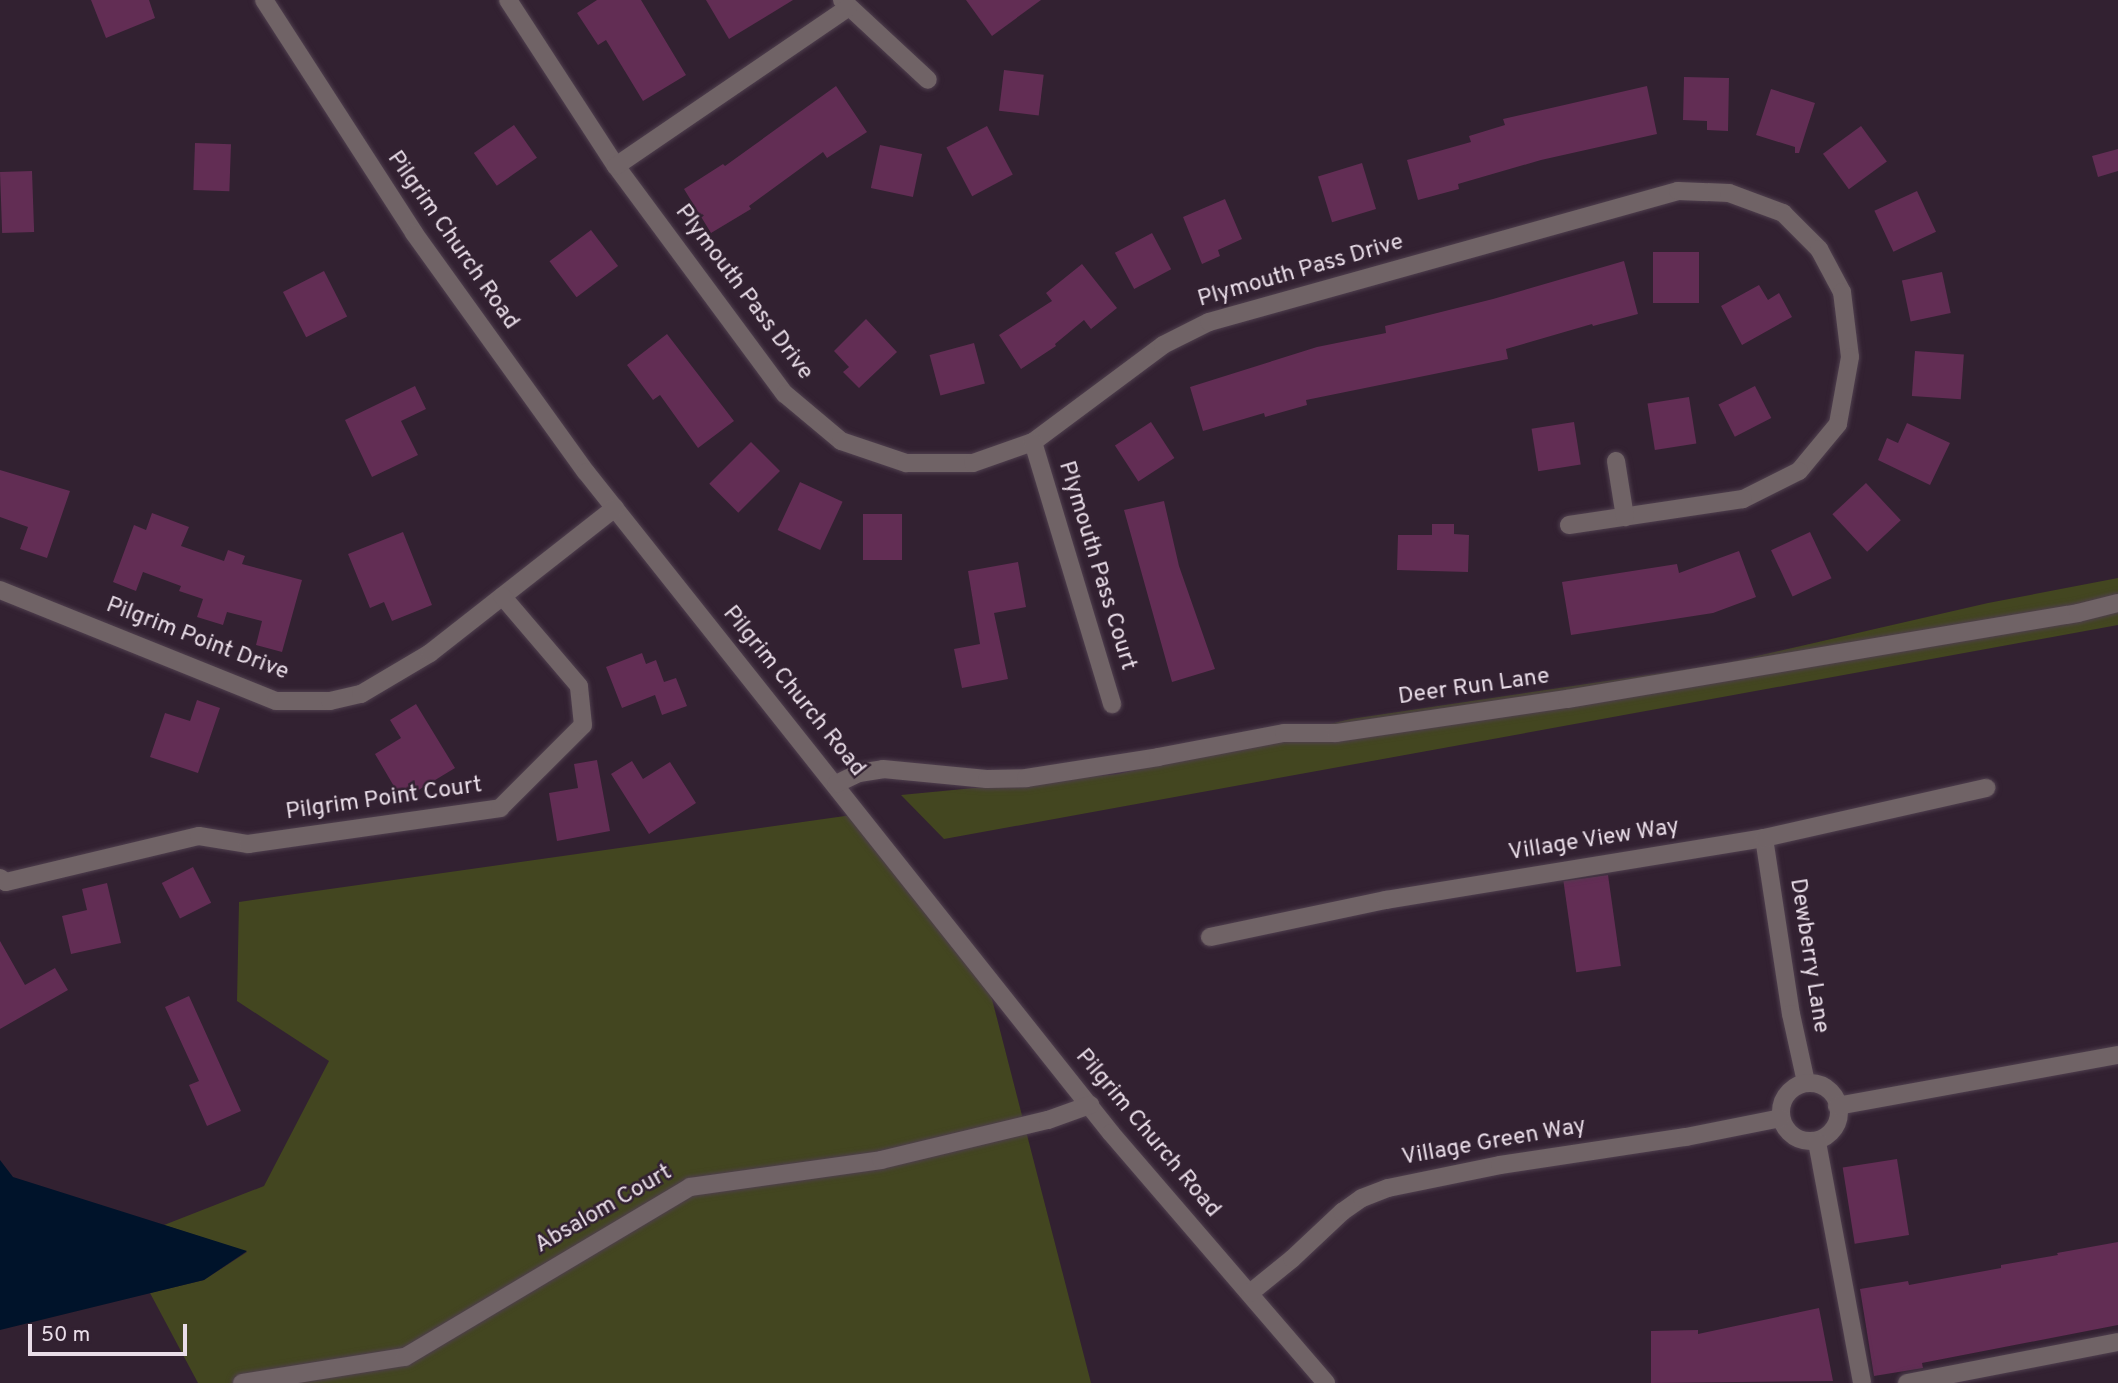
<!DOCTYPE html>
<style>
body{margin:0}
#map{position:relative;width:2118px;height:1383px;overflow:hidden;background:#322131;font-family:Overpass,sans-serif}
div>[style]{position:absolute}
[style*='--x']{left:calc(var(--x)*1px);top:calc(var(--y)*1px);width:calc(var(--w)*1px);rotate:calc(var(--a)*1deg)}
.green>*{inset:0;background:#434620}
.water>*{inset:0;background:#00132a}
.building>*{inset:0;background:#622d54;transform-origin:0 0}
.roads{filter:drop-shadow(0 0 2px #4f3f4e) drop-shadow(0 0 2px #4f3f4e)}
.minor>*{height:18px;margin:-9px;padding:0 9px;transform-origin:9px;border-radius:9px;background:#706366}
.minor>.ring{margin:-9px;padding:0;box-sizing:content-box;background:none;border:18px solid #706366;border-radius:50%}
span{translate:-50% -50%;white-space:nowrap;text-align:center;line-height:1.15;-webkit-text-stroke:5px #322131;paint-order:stroke}
.street-label{font-size:23px;color:#e9dde8}
.scale{position:absolute;left:28px;top:1324px;width:159px;height:32px;box-sizing:border-box;border:4px solid #e9dde8;border-top:0;padding-left:9px;font-size:21px;line-height:24px;white-space:nowrap;color:#e9dde8;-webkit-text-stroke:5px #322131;paint-order:stroke}
</style>
<div id="map">
<div class="green">
<i style="clip-path:polygon(2118px 578px,2118px 625px,944px 839px,901px 795px,1118px 774px,1351px 719px,1722px 664px,1988px 603px)"></i>
<i style="clip-path:polygon(859px 814px,985px 972px,1091px 1383px,198px 1383px,150px 1293px,204px 1280px,247px 1252px,164px 1225px,264px 1186px,329px 1061px,237px 1001px,239px 902px)"></i>
</div>
<div class="water">
<i style="clip-path:polygon(0 1160px,13px 1177px,247px 1251px,204px 1280px,0 1330px)"></i>
</div>
<div class="building">
<i style="clip-path:polygon(91px 0,149px 0,155px 18px,106px 38px)"></i>
<i style="clip-path:polygon(597px 0,641px 0,686px 75px,643px 101px,606px 40px,598px 45px,577px 13px)"></i>
<i style="clip-path:polygon(706px 0,793px 0,729px 39px)"></i>
<i style="clip-path:polygon(966px 0,1041px 0,992px 36px)"></i>
<i style="left:1004px;top:70px;width:40px;height:41px;rotate:7deg"></i>
<i style="clip-path:polygon(1684px 77px,1729px 78px,1728px 131px,1707px 130px,1707px 121px,1683px 120px)"></i>
<i style="clip-path:polygon(836px 86px,867px 132px,827px 158px,823px 152px,749px 206px,751px 209px,711px 233px,684px 189px,723px 164px,725px 166px)"></i>
<i style="clip-path:polygon(1647px 86px,1657px 134px,1541px 160px,1458px 184px,1459px 189px,1418px 200px,1407px 160px,1471px 142px,1469px 136px,1505px 125px,1503px 119px)"></i>
<i style="clip-path:polygon(1771px 89px,1815px 103px,1799px 153px,1795px 153px,1795px 147px,1756px 135px)"></i>
<i style="left:514px;top:125px;width:40px;height:49px;rotate:55deg"></i>
<i style="left:987px;top:126px;width:55px;height:46px;rotate:62deg"></i>
<i style="left:1861px;top:126px;width:44px;height:47px;rotate:54deg"></i>
<i style="left:195px;top:143px;width:36px;height:47px;rotate:2deg"></i>
<i style="left:880px;top:145px;width:43px;height:44px;rotate:12deg"></i>
<i style="clip-path:polygon(2118px 149px,2118px 171px,2098px 177px,2092px 156px)"></i>
<i style="left:1362px;top:163px;width:48px;height:46px;rotate:73deg"></i>
<i style="left:32px;top:171px;width:61px;height:32px;rotate:88deg"></i>
<i style="left:1917px;top:191px;width:45px;height:47px;rotate:65deg"></i>
<i style="clip-path:polygon(1225px 199px,1242px 239px,1218px 250px,1220px 256px,1202px 264px,1183px 217px)"></i>
<i style="left:591px;top:230px;width:45px;height:52px;rotate:53deg"></i>
<i style="left:1152px;top:233px;width:41px;height:42px;rotate:62deg"></i>
<i style="left:1653px;top:252px;width:46px;height:51px"></i>
<i style="clip-path:polygon(1624px 261px,1638px 314px,1593px 326px,1592px 324px,1506px 349px,1508px 359px,1306px 400px,1307px 405px,1265px 417px,1264px 413px,1203px 431px,1190px 387px,1317px 347px,1386px 333px,1385px 326px,1493px 299px)"></i>
<i style="clip-path:polygon(1082px 264px,1117px 308px,1091px 329px,1084px 320px,1055px 344px,1056px 346px,1021px 369px,999px 335px,1052px 301px,1046px 293px)"></i>
<i style="left:324px;top:271px;width:51px;height:46px;rotate:63deg"></i>
<i style="left:1942px;top:272px;width:42px;height:41px;rotate:78deg"></i>
<i style="clip-path:polygon(1759px 285px,1768px 300px,1779px 293px,1792px 317px,1742px 345px,1721px 306px)"></i>
<i style="clip-path:polygon(866px 319px,897px 352px,859px 388px,843px 372px,849px 367px,834px 351px)"></i>
<i style="clip-path:polygon(667px 334px,734px 421px,698px 448px,660px 395px,653px 400px,627px 365px)"></i>
<i style="left:974px;top:343px;width:42px;height:46px;rotate:75deg"></i>
<i style="left:1915px;top:351px;width:49px;height:45px;rotate:4deg"></i>
<i style="clip-path:polygon(415px 386px,426px 409px,401px 421px,418px 455px,372px 477px,345px 420px)"></i>
<i style="left:1755px;top:386px;width:36px;height:41px;rotate:63deg"></i>
<i style="left:1689px;top:397px;width:47px;height:42px;rotate:81deg"></i>
<i style="left:1151px;top:422px;width:43px;height:43px;rotate:57deg"></i>
<i style="left:1574px;top:422px;width:43px;height:43px;rotate:81deg"></i>
<i style="clip-path:polygon(1907px 423px,1950px 443px,1930px 485px,1878px 460px,1887px 438px,1898px 443px)"></i>
<i style="left:751px;top:442px;width:41px;height:59px;rotate:45deg"></i>
<i style="clip-path:polygon(0 470px,70px 491px,47px 558px,20px 549px,28px 527px,0 517px)"></i>
<i style="left:800px;top:482px;width:47px;height:53px;rotate:25deg"></i>
<i style="left:1866px;top:483px;width:51px;height:46px;rotate:47deg"></i>
<i style="clip-path:polygon(1164px 501px,1179px 566px,1215px 669px,1172px 682px,1124px 510px)"></i>
<i style="clip-path:polygon(152px 513px,189px 527px,181px 546px,224px 561px,228px 550px,245px 556px,242px 564px,302px 580px,282px 652px,256px 645px,262px 621px,227px 612px,223px 625px,197px 617px,203px 599px,179px 591px,181px 586px,143px 572px,136px 591px,113px 582px,134px 525px,146px 530px)"></i>
<i style="left:863px;top:514px;width:39px;height:46px"></i>
<i style="clip-path:polygon(1432px 524px,1454px 524px,1454px 534px,1469px 535px,1468px 572px,1397px 570px,1398px 535px,1432px 535px)"></i>
<i style="clip-path:polygon(403px 532px,432px 605px,392px 621px,384px 602px,370px 608px,348px 554px)"></i>
<i style="left:1810px;top:532px;width:51px;height:43px;rotate:65deg"></i>
<i style="clip-path:polygon(1739px 551px,1756px 597px,1713px 613px,1571px 635px,1562px 582px,1677px 564px,1679px 573px)"></i>
<i style="clip-path:polygon(1018px 562px,1026px 607px,994px 613px,1008px 679px,962px 688px,954px 649px,980px 644px,968px 571px)"></i>
<i style="clip-path:polygon(642px 653px,646px 664px,656px 660px,664px 682px,676px 678px,687px 706px,662px 715px,655px 695px,622px 708px,606px 667px)"></i>
<i style="clip-path:polygon(197px 700px,220px 708px,198px 773px,150px 757px,165px 713px,190px 721px)"></i>
<i style="clip-path:polygon(416px 704px,455px 768px,402px 800px,375px 754px,401px 738px,390px 720px)"></i>
<i style="clip-path:polygon(597px 760px,610px 831px,557px 841px,549px 793px,578px 788px,574px 764px)"></i>
<i style="clip-path:polygon(632px 761px,643px 779px,670px 762px,696px 803px,649px 834px,611px 774px)"></i>
<i style="left:193px;top:867px;width:40px;height:35px;rotate:63deg"></i>
<i style="left:1608px;top:875px;width:92px;height:45px;rotate:82deg"></i>
<i style="clip-path:polygon(107px 883px,121px 943px,71px 954px,62px 916px,87px 910px,82px 889px)"></i>
<i style="clip-path:polygon(0 941px,25px 985px,55px 968px,68px 990px,0 1029px)"></i>
<i style="clip-path:polygon(189px 996px,241px 1111px,207px 1126px,189px 1085px,199px 1081px,165px 1007px)"></i>
<i style="left:1897px;top:1159px;width:77px;height:55px;rotate:81deg"></i>
<i style="clip-path:polygon(2118px 1242px,2118px 1325px,1922px 1363px,1923px 1368px,1874px 1376px,1860px 1289px,1908px 1281px,1909px 1285px,2001px 1268px,2001px 1265px,2058px 1255px,2057px 1253px)"></i>
<i style="clip-path:polygon(1819px 1308px,1833px 1381px,1651px 1383px,1651px 1331px,1698px 1330px,1698px 1334px)"></i>
</div>
<div class="roads">
<div class="minor">
<i style="--x:264;--y:0;--w:277;--a:57.2"></i>
<i style="--x:414;--y:233;--w:294;--a:54.3"></i>
<i style="--x:586;--y:472;--w:844;--a:51.54"></i>
<i style="--x:1111;--y:1133;--w:330;--a:49.3"></i>
<i style="--x:508;--y:0;--w:198;--a:57"></i>
<i style="--x:616;--y:166;--w:284;--a:53.5"></i>
<i style="--x:785;--y:394;--w:73;--a:40"></i>
<i style="--x:841;--y:441;--w:69;--a:18.7"></i>
<i style="--x:906;--y:463;--w:67;--a:0"></i>
<i style="--x:973;--y:463;--w:64;--a:-19.3"></i>
<i style="--x:1033;--y:442;--w:162;--a:-36.7"></i>
<i style="--x:1163;--y:345;--w:51;--a:-26.6"></i>
<i style="--x:1209;--y:322;--w:487;--a:-15.6"></i>
<i style="--x:1678;--y:191;--w:51;--a:2.2"></i>
<i style="--x:1729;--y:193;--w:58;--a:20.3"></i>
<i style="--x:1783;--y:213;--w:51;--a:45"></i>
<i style="--x:1819;--y:249;--w:49;--a:61.9"></i>
<i style="--x:1842;--y:292;--w:65;--a:83"></i>
<i style="--x:1850;--y:357;--w:68;--a:100.2"></i>
<i style="--x:1838;--y:424;--w:61;--a:129.7"></i>
<i style="--x:1799;--y:471;--w:63;--a:153.4"></i>
<i style="--x:1743;--y:499;--w:176;--a:171.5"></i>
<i style="--x:842;--y:0;--w:117;--a:42.9"></i>
<i style="--x:616;--y:166;--w:281;--a:-34.3"></i>
<i style="--x:1033;--y:442;--w:274;--a:73.2"></i>
<i style="--x:1616;--y:461;--w:57;--a:80.9"></i>
<i style="--x:0;--y:590;--w:297;--a:21.9"></i>
<i style="--x:276;--y:701;--w:54;--a:0"></i>
<i style="--x:330;--y:701;--w:32;--a:-13"></i>
<i style="--x:361;--y:694;--w:80;--a:-30.7"></i>
<i style="--x:430;--y:653;--w:235;--a:-38.1"></i>
<i style="--x:836;--y:784;--w:25;--a:-26"></i>
<i style="--x:859;--y:773;--w:24;--a:-9"></i>
<i style="--x:883;--y:769;--w:104;--a:5.5"></i>
<i style="--x:987;--y:779;--w:39;--a:-1"></i>
<i style="--x:1026;--y:778;--w:134;--a:-9"></i>
<i style="--x:1158;--y:757;--w:128;--a:-10.8"></i>
<i style="--x:1284;--y:733;--w:52;--a:0"></i>
<i style="--x:1336;--y:733;--w:233;--a:-8.4"></i>
<i style="--x:1567;--y:699;--w:518;--a:-9.55"></i>
<i style="--x:2078;--y:613;--w:41;--a:-14"></i>
<i style="--x:1764;--y:838;--w:178;--a:81.3"></i>
<i style="--x:1791;--y:1014;--w:70;--a:77.6"></i>
<i style="--x:0;--y:878;--w:7;--a:34"></i>
<i style="--x:6;--y:882;--w:198;--a:-13.4"></i>
<i style="--x:199;--y:836;--w:50;--a:9.3"></i>
<i style="--x:248;--y:844;--w:255;--a:-8.1"></i>
<i style="--x:500;--y:808;--w:117;--a:-45"></i>
<i style="--x:583;--y:725;--w:39;--a:-96"></i>
<i style="--x:579;--y:686;--w:118;--a:-130.5"></i>
<i style="--x:1210;--y:937;--w:180;--a:-11.9"></i>
<i style="--x:1386;--y:900;--w:383;--a:-9.3"></i>
<i style="--x:1764;--y:838;--w:228;--a:-12.7"></i>
<i class="ring" style="left:1781px;top:1083px;width:40px;height:40px"></i>
<i style="--x:1837;--y:1106;--w:286;--a:-10.3"></i>
<i style="--x:1817;--y:1142;--w:245;--a:79.4"></i>
<i style="--x:1250;--y:1293;--w:54;--a:-39"></i>
<i style="--x:1292;--y:1259;--w:69;--a:-43.2"></i>
<i style="--x:1342;--y:1212;--w:24;--a:-35"></i>
<i style="--x:1362;--y:1198;--w:28;--a:-21"></i>
<i style="--x:1388;--y:1188;--w:114;--a:-11.6"></i>
<i style="--x:1500;--y:1165;--w:188;--a:-8.6"></i>
<i style="--x:1686;--y:1137;--w:97;--a:-11.3"></i>
<i style="--x:242;--y:1383;--w:165;--a:-9.1"></i>
<i style="--x:405;--y:1357;--w:332;--a:-30.8"></i>
<i style="--x:690;--y:1187;--w:193;--a:-8"></i>
<i style="--x:881;--y:1160;--w:172;--a:-13.5"></i>
<i style="--x:1048;--y:1120;--w:45;--a:-19.7"></i>
<i style="--x:1907;--y:1383;--w:215;--a:-11"></i>
</div>
</div>
<div class="street-label">
<span style="left:452px;top:241px;rotate:55deg">Pilgrim Church Road</span>
<span style="left:1301px;top:272px;rotate:-16deg">Plymouth Pass Drive</span>
<span style="left:743px;top:293px;rotate:53deg">Plymouth Pass Drive</span>
<span style="left:1096px;top:566px;rotate:73deg">Plymouth Pass Court</span>
<span style="left:197px;top:640px;rotate:21deg">Pilgrim Point Drive</span>
<span style="left:1474px;top:688px;rotate:-8deg">Deer Run Lane</span>
<span style="left:793px;top:692px;rotate:51deg">Pilgrim Church Road</span>
<span style="left:384px;top:800px;rotate:-8deg">Pilgrim Point Court</span>
<span style="left:1594px;top:841px;rotate:-9deg">Village View Way</span>
<span style="left:1808px;top:956px;rotate:81deg">Dewberry Lane</span>
<span style="left:1147px;top:1134px;rotate:50deg">Pilgrim Church Road</span>
<span style="left:1494px;top:1143px;rotate:-10deg">Village Green Way</span>
<span style="left:604px;top:1210px;rotate:-30deg">Absalom Court</span>
</div>
<div class="scale">50 m</div>
</div>
